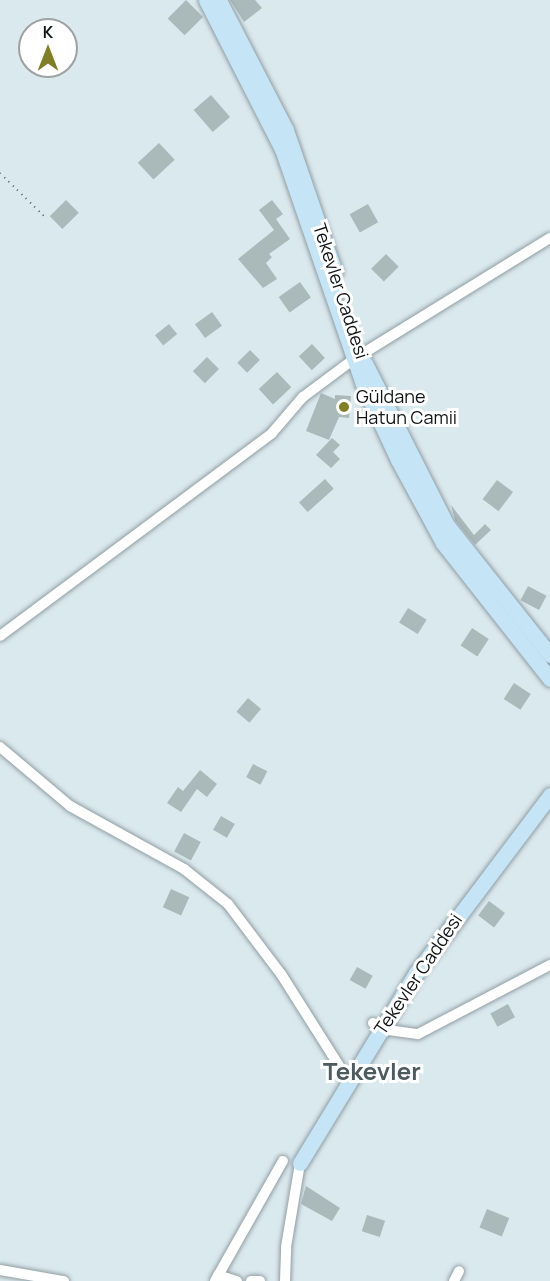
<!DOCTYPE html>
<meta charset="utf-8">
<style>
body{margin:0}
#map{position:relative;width:550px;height:1281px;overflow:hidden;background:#dae9ee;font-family:Manrope,sans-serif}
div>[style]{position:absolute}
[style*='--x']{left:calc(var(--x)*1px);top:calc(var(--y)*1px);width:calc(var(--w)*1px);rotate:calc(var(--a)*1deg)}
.building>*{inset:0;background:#aababa;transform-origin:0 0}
.path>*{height:1.5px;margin-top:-0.75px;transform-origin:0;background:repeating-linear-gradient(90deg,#7d888b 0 1.5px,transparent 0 6px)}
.roads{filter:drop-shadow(0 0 2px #909ea3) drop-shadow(0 0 2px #909ea3)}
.street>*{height:10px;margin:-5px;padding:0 5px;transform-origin:5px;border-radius:5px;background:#fff}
.secondary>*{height:15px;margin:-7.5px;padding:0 7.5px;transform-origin:7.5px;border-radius:7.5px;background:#c5e4f6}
.dots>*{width:16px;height:16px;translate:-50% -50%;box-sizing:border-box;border:3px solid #fff;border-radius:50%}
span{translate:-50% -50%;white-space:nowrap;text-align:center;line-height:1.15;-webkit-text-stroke:6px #fff;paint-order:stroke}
.street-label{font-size:18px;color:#0f1415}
.poi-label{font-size:18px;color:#0f1415}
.left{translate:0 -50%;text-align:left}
.district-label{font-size:24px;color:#4d5a5e;font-weight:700}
.north{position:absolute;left:18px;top:18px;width:60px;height:60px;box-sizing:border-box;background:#fff;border:2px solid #9fa1a1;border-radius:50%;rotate:0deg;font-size:16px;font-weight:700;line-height:24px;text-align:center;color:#0f1415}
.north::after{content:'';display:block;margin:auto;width:21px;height:27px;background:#807e26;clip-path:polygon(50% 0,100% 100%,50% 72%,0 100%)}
</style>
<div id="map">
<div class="building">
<i style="left:186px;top:0;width:24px;height:26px;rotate:45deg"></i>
<i style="clip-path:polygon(230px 0,255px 0,262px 8px,244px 22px)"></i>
<i style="left:211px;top:95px;width:29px;height:23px;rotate:49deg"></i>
<i style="left:159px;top:143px;width:23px;height:29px;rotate:47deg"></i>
<i style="left:66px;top:200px;width:18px;height:23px;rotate:45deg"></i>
<i style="clip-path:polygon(272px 200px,283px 214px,276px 219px,290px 239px,269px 254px,272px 257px,266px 263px,277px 279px,263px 288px,238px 259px,274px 230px,259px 210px)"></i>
<i style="left:368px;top:204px;width:21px;height:21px;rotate:61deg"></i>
<i style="left:386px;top:254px;width:18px;height:21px;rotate:45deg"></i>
<i style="left:300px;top:282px;width:19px;height:26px;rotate:55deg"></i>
<i style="left:212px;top:312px;width:17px;height:21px;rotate:54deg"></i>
<i style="left:169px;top:324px;width:13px;height:18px;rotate:51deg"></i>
<i style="left:312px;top:344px;width:19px;height:18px;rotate:47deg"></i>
<i style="left:250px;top:350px;width:14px;height:18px;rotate:45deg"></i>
<i style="left:207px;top:357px;width:17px;height:20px;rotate:45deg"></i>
<i style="left:277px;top:372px;width:21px;height:25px;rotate:47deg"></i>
<i style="clip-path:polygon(321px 393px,335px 399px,335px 395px,351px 396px,349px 418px,339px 417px,329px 440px,306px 431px)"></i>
<i style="clip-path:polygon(332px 438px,340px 445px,333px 452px,340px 459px,331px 468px,316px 455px)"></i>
<i style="left:325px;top:479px;width:13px;height:35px;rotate:48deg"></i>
<i style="left:497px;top:480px;width:20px;height:24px;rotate:37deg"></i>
<i style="clip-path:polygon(451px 505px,474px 535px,485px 524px,491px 530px,475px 545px,455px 520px)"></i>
<i style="left:528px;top:586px;width:21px;height:16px;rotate:28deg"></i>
<i style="left:408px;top:608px;width:22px;height:17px;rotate:32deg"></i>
<i style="left:472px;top:628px;width:20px;height:21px;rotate:33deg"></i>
<i style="left:514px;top:683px;width:20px;height:19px;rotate:33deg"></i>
<i style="left:248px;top:698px;width:17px;height:18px;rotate:40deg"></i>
<i style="left:253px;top:764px;width:16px;height:15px;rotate:27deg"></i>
<i style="clip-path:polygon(200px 770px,217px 784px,207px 797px,197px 789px,181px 812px,167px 803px,178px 787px,183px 791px)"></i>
<i style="left:221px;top:816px;width:16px;height:16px;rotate:30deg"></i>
<i style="left:184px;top:833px;width:19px;height:21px;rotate:28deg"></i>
<i style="left:171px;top:889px;width:20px;height:20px;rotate:24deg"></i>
<i style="left:489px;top:901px;width:20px;height:18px;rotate:37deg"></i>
<i style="left:357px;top:967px;width:18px;height:15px;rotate:29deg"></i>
<i style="left:508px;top:1004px;width:15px;height:20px;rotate:62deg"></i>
<i style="clip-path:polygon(306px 1186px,340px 1208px,332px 1221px,301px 1204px)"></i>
<i style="left:487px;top:1209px;width:24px;height:20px;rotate:22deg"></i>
<i style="left:367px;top:1215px;width:19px;height:17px;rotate:18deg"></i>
</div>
<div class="path">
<i style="--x:0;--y:173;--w:62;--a:44.3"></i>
</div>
<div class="roads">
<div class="street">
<i style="--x:0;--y:636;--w:339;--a:-36.7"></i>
<i style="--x:272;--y:433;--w:48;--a:-49.3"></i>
<i style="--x:303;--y:397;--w:64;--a:-36.7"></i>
<i style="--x:354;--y:359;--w:230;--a:-31.7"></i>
<i style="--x:0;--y:747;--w:92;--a:40.1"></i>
<i style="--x:70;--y:806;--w:130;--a:28.9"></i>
<i style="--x:184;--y:869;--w:56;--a:38.5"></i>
<i style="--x:228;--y:904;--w:88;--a:52.9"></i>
<i style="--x:281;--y:974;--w:112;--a:57.7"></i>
<i style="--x:373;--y:1023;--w:10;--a:37"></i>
<i style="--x:381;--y:1029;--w:37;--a:8"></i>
<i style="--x:418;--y:1034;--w:149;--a:-27.6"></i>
<i style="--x:0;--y:1270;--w:65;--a:9.8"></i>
<i style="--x:218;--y:1275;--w:20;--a:18"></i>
<i style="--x:215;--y:1281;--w:138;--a:-60.5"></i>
<i style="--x:251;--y:1281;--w:9;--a:0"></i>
<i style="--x:285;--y:1281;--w:34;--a:-88"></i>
<i style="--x:286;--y:1247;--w:85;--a:-80.5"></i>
<i style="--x:454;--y:1281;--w:11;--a:-63"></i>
</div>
<div class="secondary">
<i style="--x:206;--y:0;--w:167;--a:63"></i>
<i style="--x:282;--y:149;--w:252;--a:71"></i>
<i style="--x:364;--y:387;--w:81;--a:65"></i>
<i style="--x:398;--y:460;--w:94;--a:61.5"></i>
<i style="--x:443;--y:543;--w:173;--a:51.8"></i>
<i style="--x:219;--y:0;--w:146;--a:62.7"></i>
<i style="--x:286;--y:130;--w:150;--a:71"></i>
<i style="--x:365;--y:363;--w:182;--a:63.2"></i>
<i style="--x:447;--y:525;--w:166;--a:51.6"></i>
<i style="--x:300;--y:1163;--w:223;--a:-58.6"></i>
<i style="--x:416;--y:973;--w:223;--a:-53"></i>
</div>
</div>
<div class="dots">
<i style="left:344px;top:407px;background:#807e26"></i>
</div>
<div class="street-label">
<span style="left:341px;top:291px;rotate:72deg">Tekevler Caddesi</span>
<span style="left:418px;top:974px;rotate:-56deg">Tekevler Caddesi</span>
</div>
<div class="poi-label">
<span class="left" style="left:356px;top:407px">Güldane<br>Hatun Camii</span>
</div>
<div class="district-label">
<span style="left:372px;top:1071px">Tekevler</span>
</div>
<div class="north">K</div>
</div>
